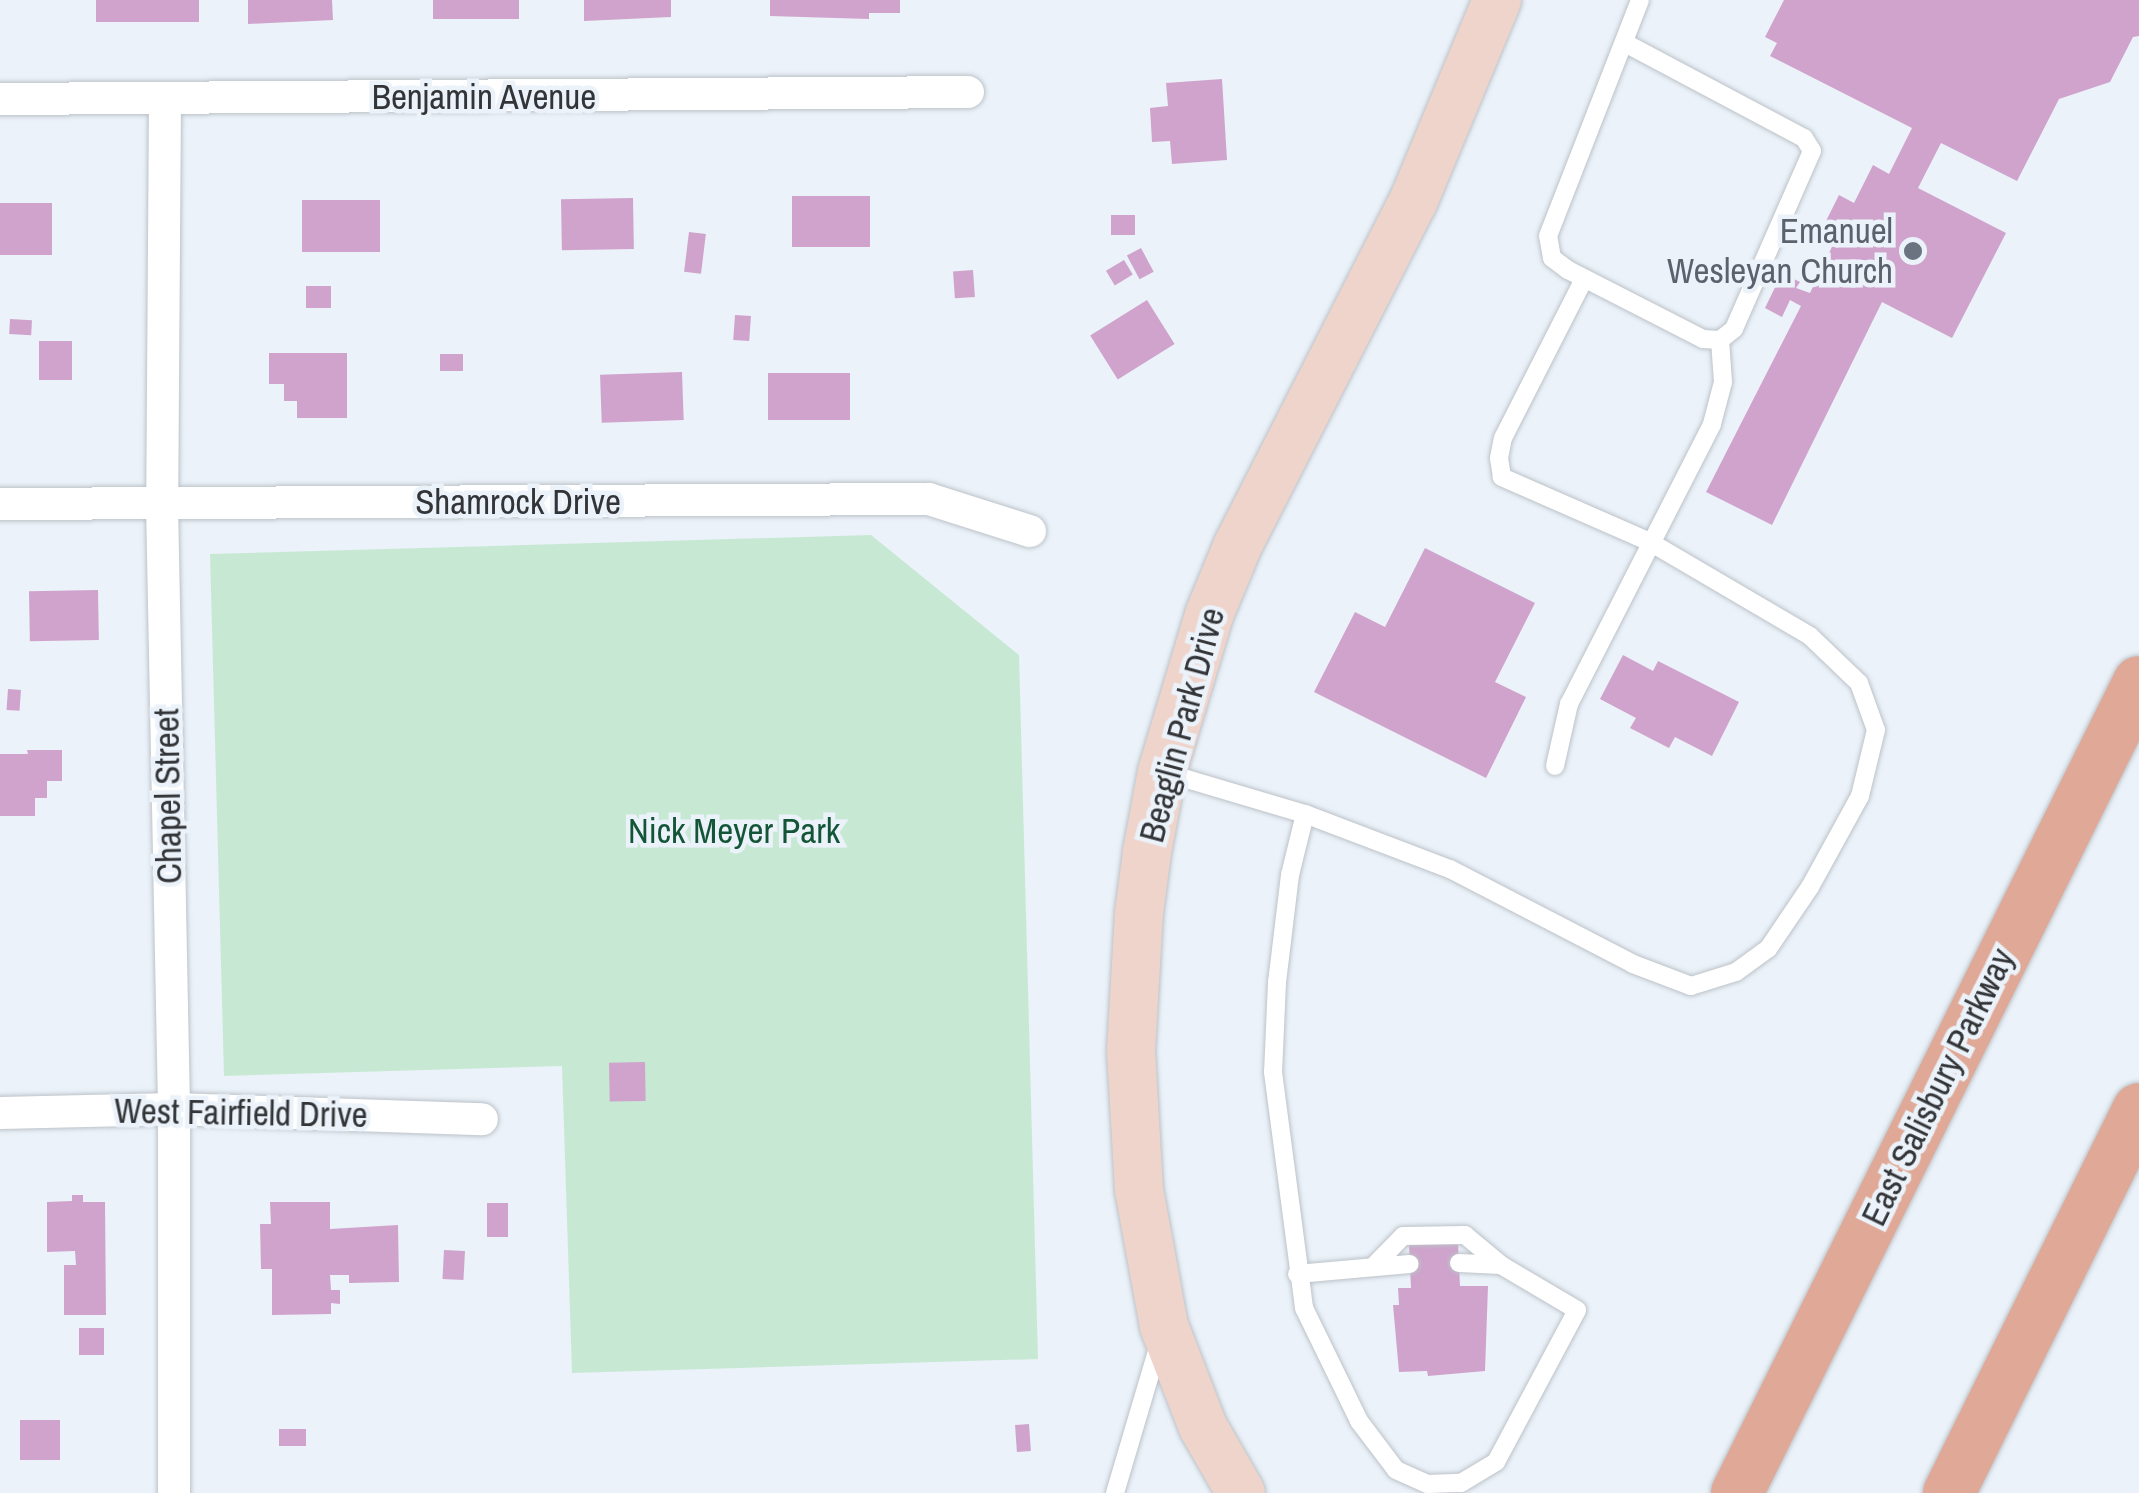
<!DOCTYPE html>
<style>
body{margin:0}
#map{position:relative;width:2139px;height:1493px;overflow:hidden;background:#ebf2f9;font-family:"Archivo Narrow",sans-serif}
div>[style]{position:absolute}
[style*='--x']{left:calc(var(--x)*1px);top:calc(var(--y)*1px);width:calc(var(--w)*1px);rotate:calc(var(--a)*1deg)}
.green>*{inset:0;background:#c7e9d4}
.building>*{inset:0;background:#cfa3cc;transform-origin:0 0}
.roads{filter:drop-shadow(0 0 2px #bcc2c8) drop-shadow(0 0 2px #bcc2c8)}
.lane>*{height:18px;margin:-9px;padding:0 9px;transform-origin:9px;border-radius:9px;background:#fff}
.street>*{height:32px;margin:-16px;padding:0 16px;transform-origin:16px;border-radius:16px;background:#fff}
.secondary>*{height:48px;margin:-24px;padding:0 24px;transform-origin:24px;border-radius:24px;background:#efd4cb}
.primary>*{height:52px;margin:-26px;padding:0 26px;transform-origin:26px;border-radius:26px;background:#e0a997}
.dots>*{width:28px;height:28px;translate:-50% -50%;box-sizing:border-box;border:5px solid #ebf2f9;border-radius:50%}
span{translate:-50% -50%;white-space:nowrap;text-align:center;line-height:1.15;-webkit-text-stroke:9px #ebf2f9;paint-order:stroke}
.street-label{font-size:35px;color:#323437}
.worship-label{font-size:35px;color:#5b616d}
.right{translate:-100% -50%;text-align:right}
.park-label{font-size:35px;color:#135537}
</style>
<div id="map">
<div class="green">
<i style="clip-path:polygon(871px 535px,1019px 655px,1038px 1359px,572px 1373px,562px 1066px,224px 1076px,210px 554px)"></i>
</div>
<div class="building">
<i style="left:96px;top:0;width:103px;height:22px"></i>
<i style="clip-path:polygon(248px 0,332px 0,333px 20px,248px 24px)"></i>
<i style="left:433px;top:0;width:86px;height:19px"></i>
<i style="clip-path:polygon(584px 0,671px 0,671px 17px,584px 21px)"></i>
<i style="clip-path:polygon(770px 0,900px 0,900px 13px,869px 13px,869px 19px,770px 16px)"></i>
<i style="clip-path:polygon(1784px 0,2139px 0,2139px 36px,2133px 37px,2110px 82px,2059px 99px,2017px 181px,1941px 143px,1918px 188px,2006px 233px,1952px 338px,1882px 302px,1772px 525px,1706px 492px,1801px 306px,1790px 300px,1782px 317px,1765px 308px,1782px 273px,1800px 282px,1796px 288px,1810px 293px,1839px 232px,1824px 225px,1839px 195px,1854px 203px,1873px 165px,1889px 174px,1912px 128px,1770px 56px,1777px 43px,1765px 37px)"></i>
<i style="clip-path:polygon(1222px 79px,1227px 160px,1172px 164px,1170px 141px,1152px 142px,1150px 108px,1168px 106px,1166px 83px)"></i>
<i style="left:792px;top:196px;width:78px;height:51px"></i>
<i style="left:633px;top:198px;width:51px;height:72px;rotate:89deg"></i>
<i style="left:302px;top:200px;width:78px;height:52px"></i>
<i style="left:0;top:203px;width:52px;height:52px"></i>
<i style="left:1111px;top:215px;width:24px;height:20px"></i>
<i style="left:689px;top:232px;width:17px;height:40px;rotate:7deg"></i>
<i style="left:1141px;top:248px;width:27px;height:16px;rotate:62deg"></i>
<i style="left:1124px;top:260px;width:17px;height:21px;rotate:59deg"></i>
<i style="left:973px;top:270px;width:27px;height:20px;rotate:86deg"></i>
<i style="left:331px;top:286px;width:22px;height:25px;rotate:90deg"></i>
<i style="left:1147px;top:300px;width:52px;height:67px;rotate:58deg"></i>
<i style="left:735px;top:315px;width:16px;height:25px;rotate:4deg"></i>
<i style="left:10px;top:319px;width:22px;height:15px;rotate:3deg"></i>
<i style="left:39px;top:341px;width:33px;height:39px"></i>
<i style="clip-path:polygon(269px 353px,347px 353px,347px 418px,297px 418px,297px 401px,284px 401px,284px 384px,269px 384px)"></i>
<i style="left:440px;top:354px;width:23px;height:17px"></i>
<i style="left:682px;top:372px;width:48px;height:82px;rotate:88deg"></i>
<i style="left:850px;top:373px;width:47px;height:82px;rotate:90deg"></i>
<i style="clip-path:polygon(1425px 548px,1535px 603px,1495px 682px,1526px 697px,1486px 778px,1314px 692px,1355px 612px,1385px 627px)"></i>
<i style="left:98px;top:590px;width:50px;height:69px;rotate:89deg"></i>
<i style="clip-path:polygon(1623px 655px,1653px 671px,1658px 661px,1739px 702px,1712px 756px,1675px 737px,1669px 748px,1630px 728px,1636px 718px,1600px 699px)"></i>
<i style="left:8px;top:689px;width:13px;height:21px;rotate:4deg"></i>
<i style="clip-path:polygon(27px 750px,62px 750px,62px 781px,47px 781px,47px 798px,35px 798px,35px 816px,0 816px,0 754px,28px 754px)"></i>
<i style="left:645px;top:1062px;width:39px;height:36px;rotate:89deg"></i>
<i style="clip-path:polygon(72px 1195px,83px 1195px,83px 1202px,105px 1202px,106px 1315px,64px 1315px,64px 1265px,76px 1265px,75px 1251px,47px 1252px,47px 1202px,72px 1201px)"></i>
<i style="clip-path:polygon(270px 1202px,330px 1202px,330px 1229px,398px 1225px,399px 1282px,349px 1283px,349px 1275px,330px 1275px,331px 1290px,340px 1290px,340px 1304px,331px 1303px,331px 1314px,272px 1315px,272px 1269px,261px 1269px,260px 1224px,271px 1224px)"></i>
<i style="left:487px;top:1203px;width:21px;height:34px"></i>
<i style="clip-path:polygon(1458px 1243px,1460px 1286px,1488px 1286px,1485px 1371px,1428px 1376px,1427px 1371px,1399px 1372px,1393px 1305px,1399px 1305px,1398px 1288px,1411px 1288px,1409px 1245px)"></i>
<i style="left:444px;top:1250px;width:21px;height:29px;rotate:3deg"></i>
<i style="left:79px;top:1328px;width:25px;height:27px"></i>
<i style="left:20px;top:1420px;width:40px;height:40px"></i>
<i style="left:1029px;top:1424px;width:27px;height:14px;rotate:86deg"></i>
<i style="left:279px;top:1429px;width:27px;height:17px"></i>
</div>
<div class="roads">
<div class="lane">
<i style="--x:1625;--y:43;--w:203;--a:28"></i>
<i style="--x:1804;--y:138;--w:15;--a:58"></i>
<i style="--x:1812;--y:151;--w:194;--a:113.7"></i>
<i style="--x:1734;--y:329;--w:18;--a:142"></i>
<i style="--x:1720;--y:340;--w:17;--a:-177"></i>
<i style="--x:1703;--y:339;--w:152;--a:-152.9"></i>
<i style="--x:1568;--y:270;--w:20;--a:-143"></i>
<i style="--x:1552;--y:258;--w:22;--a:-100"></i>
<i style="--x:1548;--y:236;--w:253;--a:-68.7"></i>
<i style="--x:1555;--y:766;--w:64;--a:-77.3"></i>
<i style="--x:1569;--y:704;--w:314;--a:-62.9"></i>
<i style="--x:1712;--y:424;--w:43;--a:-75.3"></i>
<i style="--x:1723;--y:382;--w:42;--a:-94.1"></i>
<i style="--x:1163;--y:772;--w:148;--a:16.5"></i>
<i style="--x:1305;--y:814;--w:155;--a:20.8"></i>
<i style="--x:1450;--y:869;--w:206;--a:27.4"></i>
<i style="--x:1633;--y:964;--w:62;--a:20.8"></i>
<i style="--x:1691;--y:986;--w:47;--a:-17.3"></i>
<i style="--x:1736;--y:972;--w:39;--a:-36"></i>
<i style="--x:1768;--y:949;--w:75;--a:-55.9"></i>
<i style="--x:1810;--y:887;--w:104;--a:-61.2"></i>
<i style="--x:1860;--y:796;--w:68;--a:-76.4"></i>
<i style="--x:1876;--y:730;--w:50;--a:-109.9"></i>
<i style="--x:1859;--y:683;--w:68;--a:-136.2"></i>
<i style="--x:1810;--y:636;--w:186;--a:-149.6"></i>
<i style="--x:1650;--y:542;--w:162;--a:-156.3"></i>
<i style="--x:1502;--y:477;--w:19;--a:-99"></i>
<i style="--x:1499;--y:458;--w:20;--a:-79"></i>
<i style="--x:1503;--y:438;--w:178;--a:-63"></i>
<i style="--x:1305;--y:814;--w:63;--a:103.8"></i>
<i style="--x:1290;--y:875;--w:108;--a:96.9"></i>
<i style="--x:1277;--y:982;--w:90;--a:92.5"></i>
<i style="--x:1273;--y:1072;--w:238;--a:82.5"></i>
<i style="--x:1304;--y:1308;--w:126;--a:64"></i>
<i style="--x:1359;--y:1421;--w:61;--a:52.9"></i>
<i style="--x:1396;--y:1470;--w:35;--a:24"></i>
<i style="--x:1428;--y:1484;--w:33;--a:-2"></i>
<i style="--x:1461;--y:1483;--w:41;--a:-31"></i>
<i style="--x:1496;--y:1462;--w:172;--a:-61.9"></i>
<i style="--x:1577;--y:1310;--w:88;--a:-149.4"></i>
<i style="--x:1501;--y:1265;--w:47;--a:-140.2"></i>
<i style="--x:1465;--y:1235;--w:62;--a:179.1"></i>
<i style="--x:1403;--y:1236;--w:43;--a:134.1"></i>
<i style="--x:1459;--y:1263;--w:42;--a:2.7"></i>
<i style="--x:1297;--y:1274;--w:113;--a:-5.1"></i>
<i style="--x:1115;--y:1493;--w:159;--a:-73.5"></i>
</div>
<div class="street">
<i style="--x:0;--y:99;--w:968;--a:-0.41"></i>
<i style="--x:165;--y:99;--w:405;--a:90.4"></i>
<i style="--x:162;--y:504;--w:605;--a:88.86"></i>
<i style="--x:174;--y:1109;--w:384;--a:90"></i>
<i style="--x:0;--y:504;--w:929;--a:-0.31"></i>
<i style="--x:929;--y:499;--w:106;--a:17.6"></i>
<i style="--x:0;--y:1113;--w:174;--a:-1.3"></i>
<i style="--x:174;--y:1109;--w:308;--a:1.9"></i>
</div>
<div class="secondary">
<i style="--x:1241;--y:1493;--w:76;--a:-119.9"></i>
<i style="--x:1203;--y:1427;--w:108;--a:-111.1"></i>
<i style="--x:1164;--y:1326;--w:138;--a:-100.4"></i>
<i style="--x:1139;--y:1190;--w:139;--a:-93.3"></i>
<i style="--x:1131;--y:1051;--w:138;--a:-86.7"></i>
<i style="--x:1139;--y:913;--w:62;--a:-82.5"></i>
<i style="--x:1147;--y:852;--w:81;--a:-79.4"></i>
<i style="--x:1162;--y:772;--w:164;--a:-73.3"></i>
<i style="--x:1209;--y:615;--w:76;--a:-67.5"></i>
<i style="--x:1238;--y:545;--w:385;--a:-63"></i>
<i style="--x:1413;--y:202;--w:219;--a:-67.4"></i>
</div>
<div class="primary">
<i style="--x:1737;--y:1493;--w:905;--a:-63.63"></i>
<i style="--x:1949;--y:1493;--w:428;--a:-63.7"></i>
</div>
</div>
<div class="dots">
<i style="left:1913px;top:251px;background:#6b7280"></i>
</div>
<div class="street-label">
<span style="left:484px;top:97px">Benjamin Avenue</span>
<span style="left:518px;top:502px">Shamrock Drive</span>
<span style="left:1182px;top:725px;rotate:-75deg">Beaglin Park Drive</span>
<span style="left:168px;top:796px;rotate:-91deg">Chapel Street</span>
<span style="left:1938px;top:1087px;rotate:-64deg">East Salisbury Parkway</span>
<span style="left:241px;top:1113px;rotate:1deg">West Fairfield Drive</span>
</div>
<div class="worship-label">
<span class="right" style="left:1893px;top:251px">Emanuel<br>Wesleyan Church</span>
</div>
<div class="park-label">
<span style="left:734px;top:831px">Nick Meyer Park</span>
</div>
</div>
